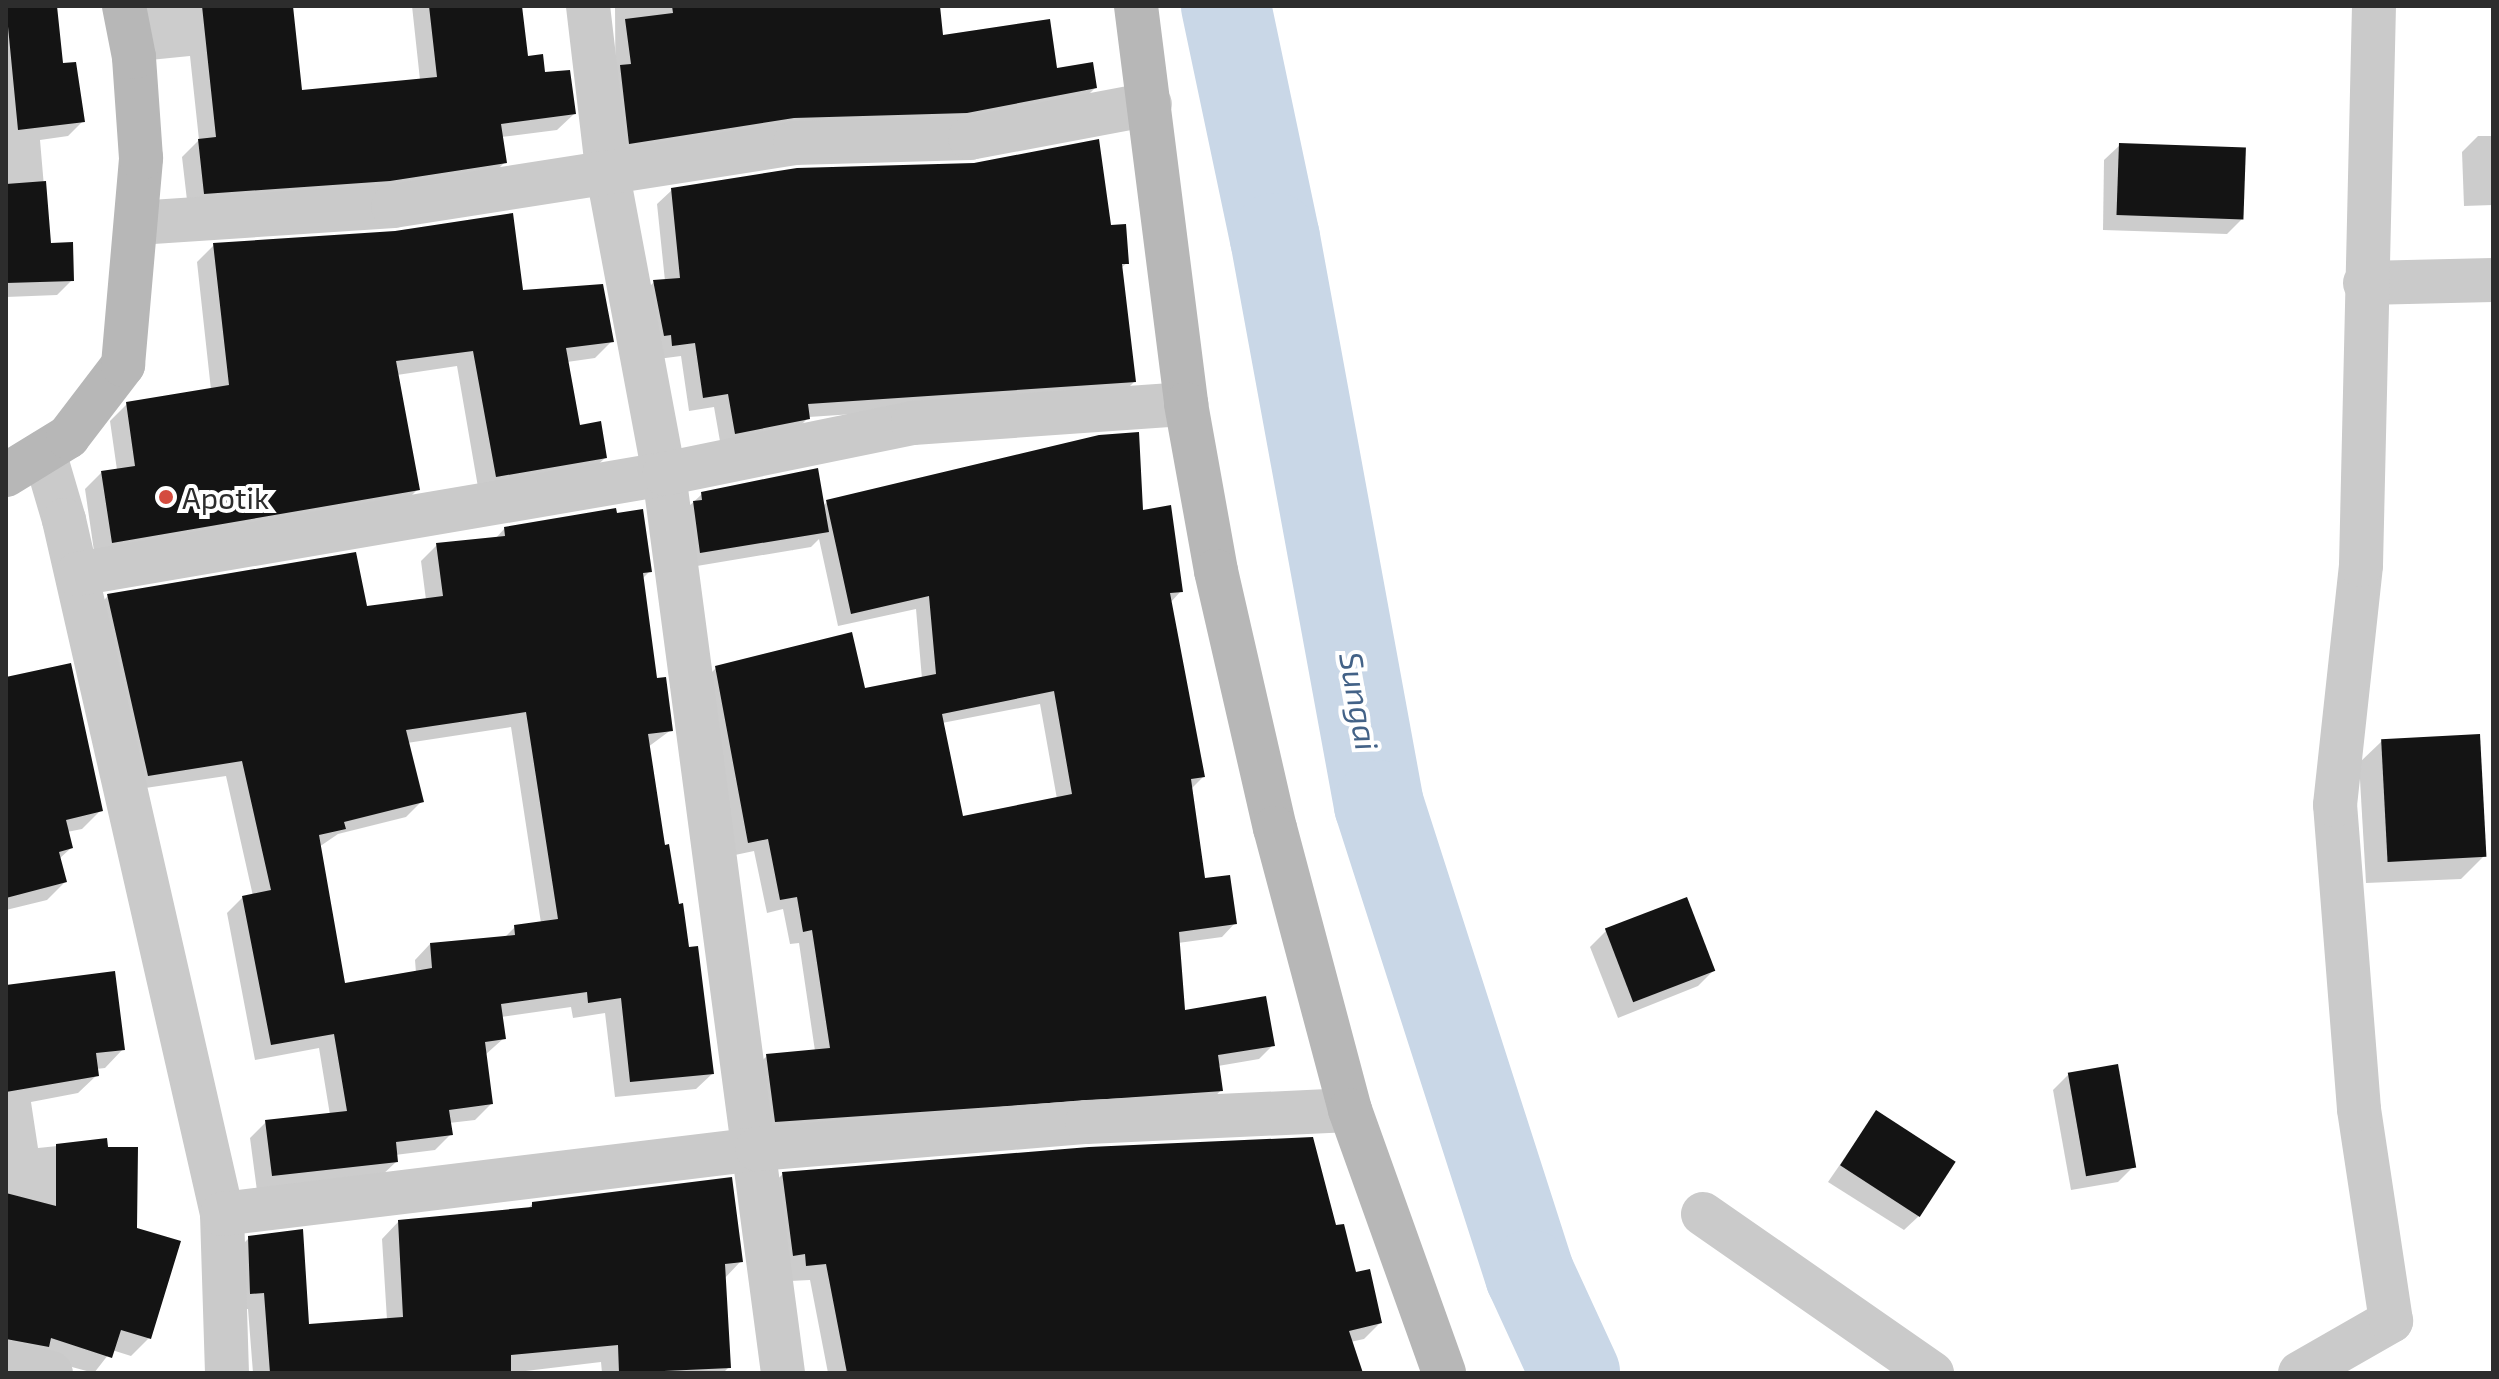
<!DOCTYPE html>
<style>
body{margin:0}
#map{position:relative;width:2499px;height:1379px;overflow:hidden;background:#fff;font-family:"Exo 2",sans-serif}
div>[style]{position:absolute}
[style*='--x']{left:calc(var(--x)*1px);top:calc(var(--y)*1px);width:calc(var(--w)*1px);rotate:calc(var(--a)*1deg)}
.shadow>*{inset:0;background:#0003}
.river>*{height:90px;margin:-45px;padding:0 45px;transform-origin:45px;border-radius:45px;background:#c9d7e7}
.building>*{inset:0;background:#141414;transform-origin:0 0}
.street>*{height:44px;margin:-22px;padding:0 22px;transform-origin:22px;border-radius:22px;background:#cacaca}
.secondary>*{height:44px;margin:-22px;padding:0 22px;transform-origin:22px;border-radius:22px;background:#b7b7b7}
.dots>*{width:22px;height:22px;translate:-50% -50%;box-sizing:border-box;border:4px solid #fff;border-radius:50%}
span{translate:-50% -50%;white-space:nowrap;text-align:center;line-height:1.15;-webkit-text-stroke:8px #fff;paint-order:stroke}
.poi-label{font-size:30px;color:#2d2d2d}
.left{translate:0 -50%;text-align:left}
.water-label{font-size:32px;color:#436287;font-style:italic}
.frame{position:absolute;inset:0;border:8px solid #2d2d2d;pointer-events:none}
</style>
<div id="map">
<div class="shadow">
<i style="clip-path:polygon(6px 6px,55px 6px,62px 66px,83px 121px,68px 136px,40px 140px,49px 245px,72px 280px,57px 295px,6px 297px)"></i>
<i style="clip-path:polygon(141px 6px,291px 6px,300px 92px,420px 80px,412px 6px,520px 6px,526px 59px,574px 114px,557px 130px,501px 137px,505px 162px,489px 178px,188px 209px,182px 157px,199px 140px,190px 56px,150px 60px)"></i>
<i style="clip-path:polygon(615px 6px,937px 6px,942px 37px,1095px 88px,1082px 101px,952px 126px,616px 156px)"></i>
<i style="clip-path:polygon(2478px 136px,2493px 136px,2493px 205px,2464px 206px,2462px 152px)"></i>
<i style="clip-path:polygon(2120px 145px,2243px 218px,2227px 234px,2103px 230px,2104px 160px)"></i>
<i style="clip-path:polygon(672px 190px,1109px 227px,1127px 263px,1121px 268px,1134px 382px,1120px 396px,809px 417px,794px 432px,721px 447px,714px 407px,689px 411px,681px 356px,658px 359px,640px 296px,654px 282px,665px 281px,657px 204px)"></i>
<i style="clip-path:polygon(214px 245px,521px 293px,612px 341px,595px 358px,567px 362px,579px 427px,605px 458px,588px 474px,479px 493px,457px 366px,397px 375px,418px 489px,401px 506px,95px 558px,85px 489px,102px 472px,117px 470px,110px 421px,127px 404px,211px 390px,197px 262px)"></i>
<i style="clip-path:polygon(evenodd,702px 494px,823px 506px,827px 502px,1141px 512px,1181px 591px,1170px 603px,1203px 777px,1190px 790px,1203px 881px,1235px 923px,1222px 937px,1178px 943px,1183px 1012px,1273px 1045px,1259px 1059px,1218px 1066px,1221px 1090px,1208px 1104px,762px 1135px,753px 1069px,767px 1056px,815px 1051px,799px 943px,790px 944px,783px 909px,767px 913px,754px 851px,735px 855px,702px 682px,716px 668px,850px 634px,863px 691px,922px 679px,916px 609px,838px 626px,819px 539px,811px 547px,685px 568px,686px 509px,702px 494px,1040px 704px,1057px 799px,961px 818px,942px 723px,1040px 704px)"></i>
<i style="clip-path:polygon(evenodd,505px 528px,650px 571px,641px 580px,655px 681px,671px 730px,648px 747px,663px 847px,712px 1074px,696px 1089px,615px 1097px,605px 1013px,573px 1018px,571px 1007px,501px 1017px,504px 1038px,485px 1055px,491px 1104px,475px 1120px,449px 1123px,451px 1134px,435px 1150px,395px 1155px,396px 1162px,380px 1177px,257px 1191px,250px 1138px,266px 1122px,330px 1115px,319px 1048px,255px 1060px,227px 913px,243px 897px,253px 896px,226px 776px,132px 790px,92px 612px,108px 596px,365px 608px,426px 600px,421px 561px,437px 545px,495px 539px,505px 528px,511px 727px,541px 923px,515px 927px,504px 938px,430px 944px,415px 960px,416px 973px,344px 986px,319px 847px,338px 834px,406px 817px,422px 801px,407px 743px,511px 727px)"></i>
<i style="clip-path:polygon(6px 674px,101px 810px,82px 829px,67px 832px,71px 848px,59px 859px,65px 882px,47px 900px,6px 910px)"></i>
<i style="clip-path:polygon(2382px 741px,2484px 856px,2461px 879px,2366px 883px,2359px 763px)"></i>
<i style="clip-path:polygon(1606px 931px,1713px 971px,1698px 986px,1618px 1018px,1590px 947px)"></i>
<i style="clip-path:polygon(6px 987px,123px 1049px,105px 1068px,96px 1069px,97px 1075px,78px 1093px,31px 1102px,38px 1148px,106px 1141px,135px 1229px,149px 1338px,131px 1356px,112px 1350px,94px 1373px,35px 1357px,6px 1360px)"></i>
<i style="clip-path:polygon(2069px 1074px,2134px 1166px,2118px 1182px,2071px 1190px,2053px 1090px)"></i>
<i style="clip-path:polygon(1876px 1112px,1920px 1215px,1904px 1230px,1828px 1182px)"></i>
<i style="clip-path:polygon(783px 1174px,1334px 1228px,1380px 1323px,1364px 1339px,1350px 1342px,1360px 1373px,828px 1373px,810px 1280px,790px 1281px,766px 1190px)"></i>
<i style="clip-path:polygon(533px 1203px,741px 1261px,724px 1279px,729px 1367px,723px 1373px,602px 1373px,601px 1362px,509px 1373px,253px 1373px,248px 1309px,233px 1310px,232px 1255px,249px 1238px,307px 1326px,387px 1320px,382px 1239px,399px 1221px,527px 1210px)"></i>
</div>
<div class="river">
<i style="--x:1226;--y:6;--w:237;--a:78.1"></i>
<i style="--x:1275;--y:238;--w:576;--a:79.61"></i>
<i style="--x:1379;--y:805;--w:494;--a:72.2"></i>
<i style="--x:1530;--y:1275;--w:108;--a:65.3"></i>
</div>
<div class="building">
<i style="clip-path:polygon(6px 6px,57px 6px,63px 63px,76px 62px,85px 122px,18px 130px)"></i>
<i style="clip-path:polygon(202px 6px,293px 6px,302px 90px,437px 77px,429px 6px,522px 6px,528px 56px,543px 54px,545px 72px,570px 70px,576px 114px,501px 124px,507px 163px,390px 181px,204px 194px,198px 139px,216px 137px)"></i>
<i style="clip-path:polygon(672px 6px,940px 6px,943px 35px,1050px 19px,1057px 68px,1093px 62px,1097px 88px,967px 113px,794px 118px,629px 144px,620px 65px,631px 64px,625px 19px,673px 13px)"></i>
<i style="clip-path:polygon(1099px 139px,1111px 225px,1126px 224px,1129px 264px,1122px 264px,1136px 382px,808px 404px,810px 419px,735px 434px,728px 394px,703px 398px,695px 343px,672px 346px,671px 335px,664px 336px,653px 280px,680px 278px,671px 188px,797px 168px,974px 163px)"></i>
<i style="left:2119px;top:143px;width:127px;height:72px;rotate:2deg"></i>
<i style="clip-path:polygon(46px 181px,51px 243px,73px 242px,74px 281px,6px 283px,6px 184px)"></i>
<i style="clip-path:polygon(513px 213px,523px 290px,603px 284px,614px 342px,566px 348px,580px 425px,601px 421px,607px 458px,496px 477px,473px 351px,396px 361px,420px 490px,112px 543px,101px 471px,135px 466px,126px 402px,229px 385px,213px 243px,395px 231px)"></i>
<i style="clip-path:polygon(evenodd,1139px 432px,1143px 510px,1171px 505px,1183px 592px,1170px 593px,1205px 777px,1191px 779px,1205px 878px,1230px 875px,1237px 924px,1179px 932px,1185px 1010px,1266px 996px,1275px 1046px,1218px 1055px,1223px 1091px,775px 1122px,766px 1054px,830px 1048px,812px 930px,803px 932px,797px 897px,780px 900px,768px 839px,748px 843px,715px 666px,852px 632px,865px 688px,936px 674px,929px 596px,851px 614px,826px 500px,1099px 435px,1139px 432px,1054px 691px,1072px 794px,963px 816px,942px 714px,1054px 691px)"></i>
<i style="clip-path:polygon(818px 468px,829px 532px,700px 553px,693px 501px,702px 500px,701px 492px)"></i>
<i style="clip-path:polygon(evenodd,616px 508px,617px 513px,643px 509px,652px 572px,643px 573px,657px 678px,666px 677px,673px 731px,648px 734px,665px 845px,669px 844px,679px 904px,683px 903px,689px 947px,698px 946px,714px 1074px,630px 1082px,621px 998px,588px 1003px,587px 992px,501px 1004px,506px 1039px,485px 1042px,493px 1104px,449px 1110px,453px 1135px,396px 1142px,398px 1162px,272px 1176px,265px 1120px,347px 1111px,334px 1034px,271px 1045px,242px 896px,271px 890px,242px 761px,148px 776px,107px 594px,356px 552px,367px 606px,443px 596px,436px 543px,505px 536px,504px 527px,616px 508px,526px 712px,558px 919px,514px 925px,515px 935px,430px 943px,432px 968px,345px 983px,319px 835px,346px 829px,344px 822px,424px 802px,406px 730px,526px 712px)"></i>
<i style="clip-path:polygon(71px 663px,103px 811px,66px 820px,73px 848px,59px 852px,67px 882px,6px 898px,6px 677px)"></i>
<i style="left:2480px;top:734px;width:123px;height:99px;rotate:87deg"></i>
<i style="left:1687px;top:897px;width:79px;height:88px;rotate:69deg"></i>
<i style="clip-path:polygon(115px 971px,125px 1050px,96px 1053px,99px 1076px,6px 1092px,6px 985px)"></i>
<i style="left:2118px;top:1064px;width:105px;height:51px;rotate:80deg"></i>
<i style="left:1876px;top:1110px;width:95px;height:66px;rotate:33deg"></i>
<i style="clip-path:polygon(1313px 1137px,1336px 1225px,1344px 1224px,1356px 1272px,1370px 1269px,1382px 1323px,1349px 1331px,1363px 1373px,847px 1373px,826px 1264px,806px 1266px,805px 1254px,793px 1256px,782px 1172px,1089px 1147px)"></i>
<i style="clip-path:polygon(107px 1138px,108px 1147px,138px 1147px,137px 1228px,181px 1241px,151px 1339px,121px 1330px,112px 1358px,51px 1338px,49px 1347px,6px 1339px,6px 1193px,56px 1206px,56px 1144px)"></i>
<i style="clip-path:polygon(732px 1177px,743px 1262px,725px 1264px,731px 1368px,619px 1373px,618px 1345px,511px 1355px,511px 1373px,270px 1373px,264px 1293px,250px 1294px,248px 1236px,303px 1229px,309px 1324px,403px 1317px,398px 1220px,532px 1207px,532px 1202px)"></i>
</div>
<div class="street">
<i style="--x:588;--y:6;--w:170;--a:83.3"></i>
<i style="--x:608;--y:175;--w:304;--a:79.4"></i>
<i style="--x:664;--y:474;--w:907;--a:82.46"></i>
<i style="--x:137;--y:223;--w:257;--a:-3.8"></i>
<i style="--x:393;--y:206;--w:407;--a:-8.9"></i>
<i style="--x:795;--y:143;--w:175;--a:-1.6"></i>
<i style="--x:970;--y:138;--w:183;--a:-10.7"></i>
<i style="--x:2365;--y:283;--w:128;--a:-1.3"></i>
<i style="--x:44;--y:452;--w:71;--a:73.6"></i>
<i style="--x:64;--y:520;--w:712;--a:77.17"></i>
<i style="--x:222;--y:1214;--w:159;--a:88.2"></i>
<i style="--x:77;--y:574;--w:595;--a:-9.67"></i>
<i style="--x:664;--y:474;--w:254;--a:-11.6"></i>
<i style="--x:913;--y:423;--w:274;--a:-4"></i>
<i style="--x:222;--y:1214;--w:539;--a:-6.93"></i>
<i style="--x:757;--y:1149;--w:331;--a:-4.7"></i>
<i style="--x:1087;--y:1122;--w:263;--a:-2.6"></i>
<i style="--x:1703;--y:1214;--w:279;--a:34.8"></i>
<i style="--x:6;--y:1363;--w:46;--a:12.5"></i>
<i style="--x:2300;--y:1373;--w:105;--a:-29.7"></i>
<i style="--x:2391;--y:1321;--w:214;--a:-98.6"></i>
<i style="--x:2359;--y:1109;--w:305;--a:-94.5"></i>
<i style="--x:2335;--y:805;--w:241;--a:-83.8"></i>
<i style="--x:2361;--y:565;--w:559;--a:-88.67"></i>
</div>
<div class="secondary">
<i style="--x:1136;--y:6;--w:401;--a:82.8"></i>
<i style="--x:1186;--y:404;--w:170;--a:79.8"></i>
<i style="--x:1216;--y:571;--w:264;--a:77.1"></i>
<i style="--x:1275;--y:828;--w:292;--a:75.1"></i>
<i style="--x:1350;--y:1110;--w:279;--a:70.3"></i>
<i style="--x:6;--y:475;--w:73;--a:-31.5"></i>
<i style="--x:68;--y:437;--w:91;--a:-52.6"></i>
<i style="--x:123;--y:365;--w:208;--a:-85"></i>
<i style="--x:141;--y:158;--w:101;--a:-94"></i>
<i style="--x:134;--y:57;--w:52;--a:-101.1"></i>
</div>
<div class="dots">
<i style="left:166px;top:497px;background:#d44c3f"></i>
</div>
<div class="poi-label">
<span class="left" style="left:182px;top:497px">Apotik</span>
</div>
<div class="water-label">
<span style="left:1360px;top:701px;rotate:80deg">Sungai</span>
</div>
<div class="frame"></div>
</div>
